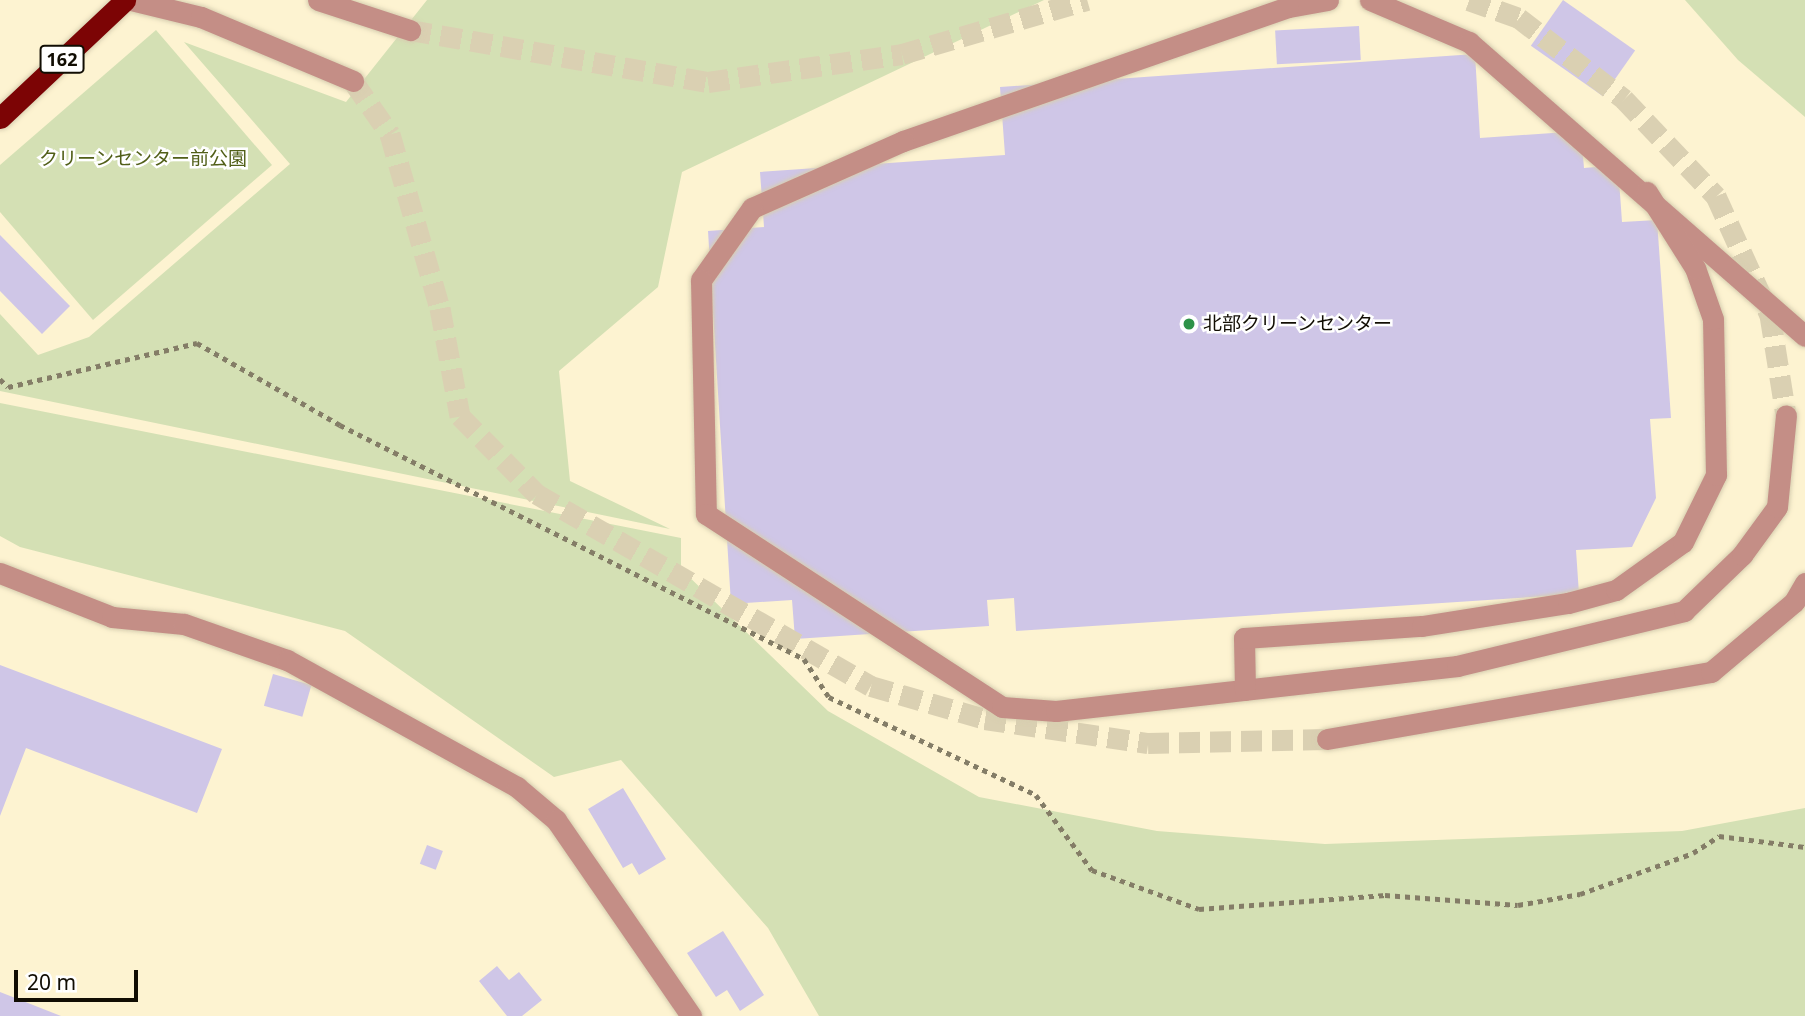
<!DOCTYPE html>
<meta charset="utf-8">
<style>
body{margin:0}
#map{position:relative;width:1805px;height:1016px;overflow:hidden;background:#fdf3d1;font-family:"Noto Sans","Noto Sans JP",sans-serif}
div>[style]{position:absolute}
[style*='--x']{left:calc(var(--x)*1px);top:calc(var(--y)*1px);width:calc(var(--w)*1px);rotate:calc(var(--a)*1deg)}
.green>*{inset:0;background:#d4e0b4}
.building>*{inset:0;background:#cfc6e7;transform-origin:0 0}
.minor-tunnel>*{height:21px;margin-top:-10.5px;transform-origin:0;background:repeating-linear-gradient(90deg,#dad0b2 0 21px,transparent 0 31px)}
.path>*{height:4.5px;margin-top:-2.25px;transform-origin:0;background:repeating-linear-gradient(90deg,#847d67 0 5px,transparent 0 10px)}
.roads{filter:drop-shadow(0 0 2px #d7ceb0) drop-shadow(0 0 2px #d7ceb0)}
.minor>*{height:21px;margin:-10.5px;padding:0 10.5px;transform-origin:10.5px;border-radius:10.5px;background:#c48e86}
.highway>*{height:21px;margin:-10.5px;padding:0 10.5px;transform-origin:10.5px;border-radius:10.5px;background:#7c0405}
.dots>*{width:19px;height:19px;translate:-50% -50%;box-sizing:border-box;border:4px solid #fff;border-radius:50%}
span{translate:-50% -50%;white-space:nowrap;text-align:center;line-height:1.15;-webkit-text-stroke:5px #fff;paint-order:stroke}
.shield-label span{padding:2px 5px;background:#fff;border:2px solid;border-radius:5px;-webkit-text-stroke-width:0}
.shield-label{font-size:18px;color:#110d03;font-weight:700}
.park-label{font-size:19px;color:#515f18}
.poi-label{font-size:19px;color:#110d03}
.left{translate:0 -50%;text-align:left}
.scale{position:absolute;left:14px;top:970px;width:124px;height:32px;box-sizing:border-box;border:4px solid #110d03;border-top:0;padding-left:9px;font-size:21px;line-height:24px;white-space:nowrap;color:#110d03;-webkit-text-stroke:5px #fff;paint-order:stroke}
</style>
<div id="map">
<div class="green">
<i style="clip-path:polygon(427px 0,1044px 0,682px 172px,658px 287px,559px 371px,570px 481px,670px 529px,0 391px,0 314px,38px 355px,89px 337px,290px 164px,184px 42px,346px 102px)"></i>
<i style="clip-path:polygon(1685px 0,1805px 0,1805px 117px,1738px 60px)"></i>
<i style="clip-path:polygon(156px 30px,272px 165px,93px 320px,0 212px,0 165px)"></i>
<i style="clip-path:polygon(0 403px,681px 538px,681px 569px,828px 711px,979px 797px,1157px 831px,1325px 844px,1682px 831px,1805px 808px,1805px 1016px,819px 1016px,768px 928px,621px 760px,554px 777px,345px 631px,20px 547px,0 536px)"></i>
</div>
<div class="building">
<i style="left:1563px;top:0;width:88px;height:56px;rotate:35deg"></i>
<i style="left:1359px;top:26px;width:34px;height:84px;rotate:87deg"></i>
<i style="clip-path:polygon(1475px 54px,1480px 138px,1581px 131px,1584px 168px,1618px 165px,1622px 222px,1657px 220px,1671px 418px,1650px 419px,1656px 498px,1632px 547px,1576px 550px,1579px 594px,1016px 631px,1014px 598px,987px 600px,989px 626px,795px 639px,792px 600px,731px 604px,708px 231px,764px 227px,760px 172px,1005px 155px,1000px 87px)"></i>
<i style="clip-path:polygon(0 235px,70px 306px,42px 334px,0 291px)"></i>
<i style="clip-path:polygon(0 665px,222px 749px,197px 813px,26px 748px,0 816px)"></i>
<i style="left:273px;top:674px;width:40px;height:33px;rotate:16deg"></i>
<i style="clip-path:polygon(623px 788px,666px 859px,639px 875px,632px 863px,623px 868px,588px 809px)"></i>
<i style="left:427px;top:845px;width:17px;height:20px;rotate:21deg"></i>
<i style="clip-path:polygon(723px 931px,764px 995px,740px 1011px,727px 990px,716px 997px,687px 953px)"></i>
<i style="clip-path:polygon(497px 966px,509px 980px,519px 972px,542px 1000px,522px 1016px,507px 1016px,479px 981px)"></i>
<i style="clip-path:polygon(0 992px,61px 1016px,0 1016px)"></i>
</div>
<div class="minor-tunnel">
<i style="--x:1469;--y:0;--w:53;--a:19.8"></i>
<i style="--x:1519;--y:18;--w:133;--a:37.6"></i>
<i style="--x:1624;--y:99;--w:134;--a:46.5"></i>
<i style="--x:1716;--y:196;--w:131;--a:65.6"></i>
<i style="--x:1770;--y:315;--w:101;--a:80.9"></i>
<i style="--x:410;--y:30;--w:303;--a:9.9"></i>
<i style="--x:708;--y:82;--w:196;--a:-8.2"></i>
<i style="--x:902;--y:54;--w:193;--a:-16.3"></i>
<i style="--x:353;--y:81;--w:65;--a:55.1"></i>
<i style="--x:390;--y:134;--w:181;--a:74"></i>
<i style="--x:440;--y:308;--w:110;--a:79.5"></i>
<i style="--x:460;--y:416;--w:110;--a:45.4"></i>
<i style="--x:537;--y:494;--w:385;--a:29.9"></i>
<i style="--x:871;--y:686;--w:119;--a:16.1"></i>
<i style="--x:985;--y:719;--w:165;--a:8.4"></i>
<i style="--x:1148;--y:743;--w:179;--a:-1.3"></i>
</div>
<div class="path">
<i style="--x:0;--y:379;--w:11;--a:45"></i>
<i style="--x:8;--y:387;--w:194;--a:-13.1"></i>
<i style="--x:197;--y:343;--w:165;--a:29.8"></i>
<i style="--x:340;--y:425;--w:520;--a:26.76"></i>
<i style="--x:804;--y:659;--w:45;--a:56.7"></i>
<i style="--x:829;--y:697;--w:229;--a:25.3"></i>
<i style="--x:1036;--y:795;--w:94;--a:53.3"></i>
<i style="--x:1092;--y:870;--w:114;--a:20"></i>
<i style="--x:1199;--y:909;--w:187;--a:-4.3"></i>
<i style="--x:1385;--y:895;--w:133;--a:4.3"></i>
<i style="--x:1518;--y:905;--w:63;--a:-10.1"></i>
<i style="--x:1580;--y:894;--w:120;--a:-19.9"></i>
<i style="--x:1693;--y:853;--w:31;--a:-33"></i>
<i style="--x:1719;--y:836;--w:87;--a:7.3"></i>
</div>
<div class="roads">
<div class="minor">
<i style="--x:131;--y:0;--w:72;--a:13.7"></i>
<i style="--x:201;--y:17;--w:165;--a:22.8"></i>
<i style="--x:318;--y:0;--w:97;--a:18.1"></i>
<i style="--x:1328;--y:0;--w:41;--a:170.1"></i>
<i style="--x:1288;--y:7;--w:408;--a:160.8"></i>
<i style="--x:903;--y:141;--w:165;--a:156.1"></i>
<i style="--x:752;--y:208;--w:88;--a:125.3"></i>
<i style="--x:701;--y:280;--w:234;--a:88.8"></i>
<i style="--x:706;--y:514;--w:353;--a:33.1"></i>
<i style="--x:1002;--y:707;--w:54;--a:4.2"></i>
<i style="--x:1056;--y:711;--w:404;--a:-6.4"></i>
<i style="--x:1457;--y:666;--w:234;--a:-13.6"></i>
<i style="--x:1684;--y:611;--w:81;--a:-44"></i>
<i style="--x:1742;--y:555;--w:59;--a:-53.9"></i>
<i style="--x:1777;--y:507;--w:92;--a:-84.4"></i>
<i style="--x:1370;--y:0;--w:108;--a:23"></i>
<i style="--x:1469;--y:42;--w:446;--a:41.2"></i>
<i style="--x:0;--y:573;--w:120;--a:21.4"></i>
<i style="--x:112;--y:617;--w:72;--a:5.6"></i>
<i style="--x:184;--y:624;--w:109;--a:19.3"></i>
<i style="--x:287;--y:660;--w:263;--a:28.9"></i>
<i style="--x:517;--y:787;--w:51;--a:40.2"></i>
<i style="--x:556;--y:820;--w:238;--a:55.4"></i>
<i style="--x:1245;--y:690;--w:52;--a:-91.1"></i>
<i style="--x:1244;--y:638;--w:178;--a:-3.9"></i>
<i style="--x:1422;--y:626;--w:148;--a:-9"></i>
<i style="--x:1568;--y:603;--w:50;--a:-15.2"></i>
<i style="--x:1616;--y:590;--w:82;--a:-35.6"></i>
<i style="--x:1683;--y:542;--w:75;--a:-63.8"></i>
<i style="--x:1716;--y:475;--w:156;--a:-91.1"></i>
<i style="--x:1713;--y:319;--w:54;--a:-109.4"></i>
<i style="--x:1695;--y:268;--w:90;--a:-122.3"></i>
<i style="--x:1327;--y:739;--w:390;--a:-9.9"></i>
<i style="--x:1711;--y:672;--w:109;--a:-40.1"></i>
<i style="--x:1794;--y:602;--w:22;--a:-60"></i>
</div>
<div class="highway">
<i style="--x:0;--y:118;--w:172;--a:-43.3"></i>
</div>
</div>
<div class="dots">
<i style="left:1189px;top:324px;background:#2d9248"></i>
</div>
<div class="shield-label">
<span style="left:62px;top:59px">162</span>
</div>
<div class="park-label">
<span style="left:143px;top:159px">クリーンセンター前公園</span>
</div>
<div class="poi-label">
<span class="left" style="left:1203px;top:324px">北部クリーンセンター</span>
</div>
<div class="scale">20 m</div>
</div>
